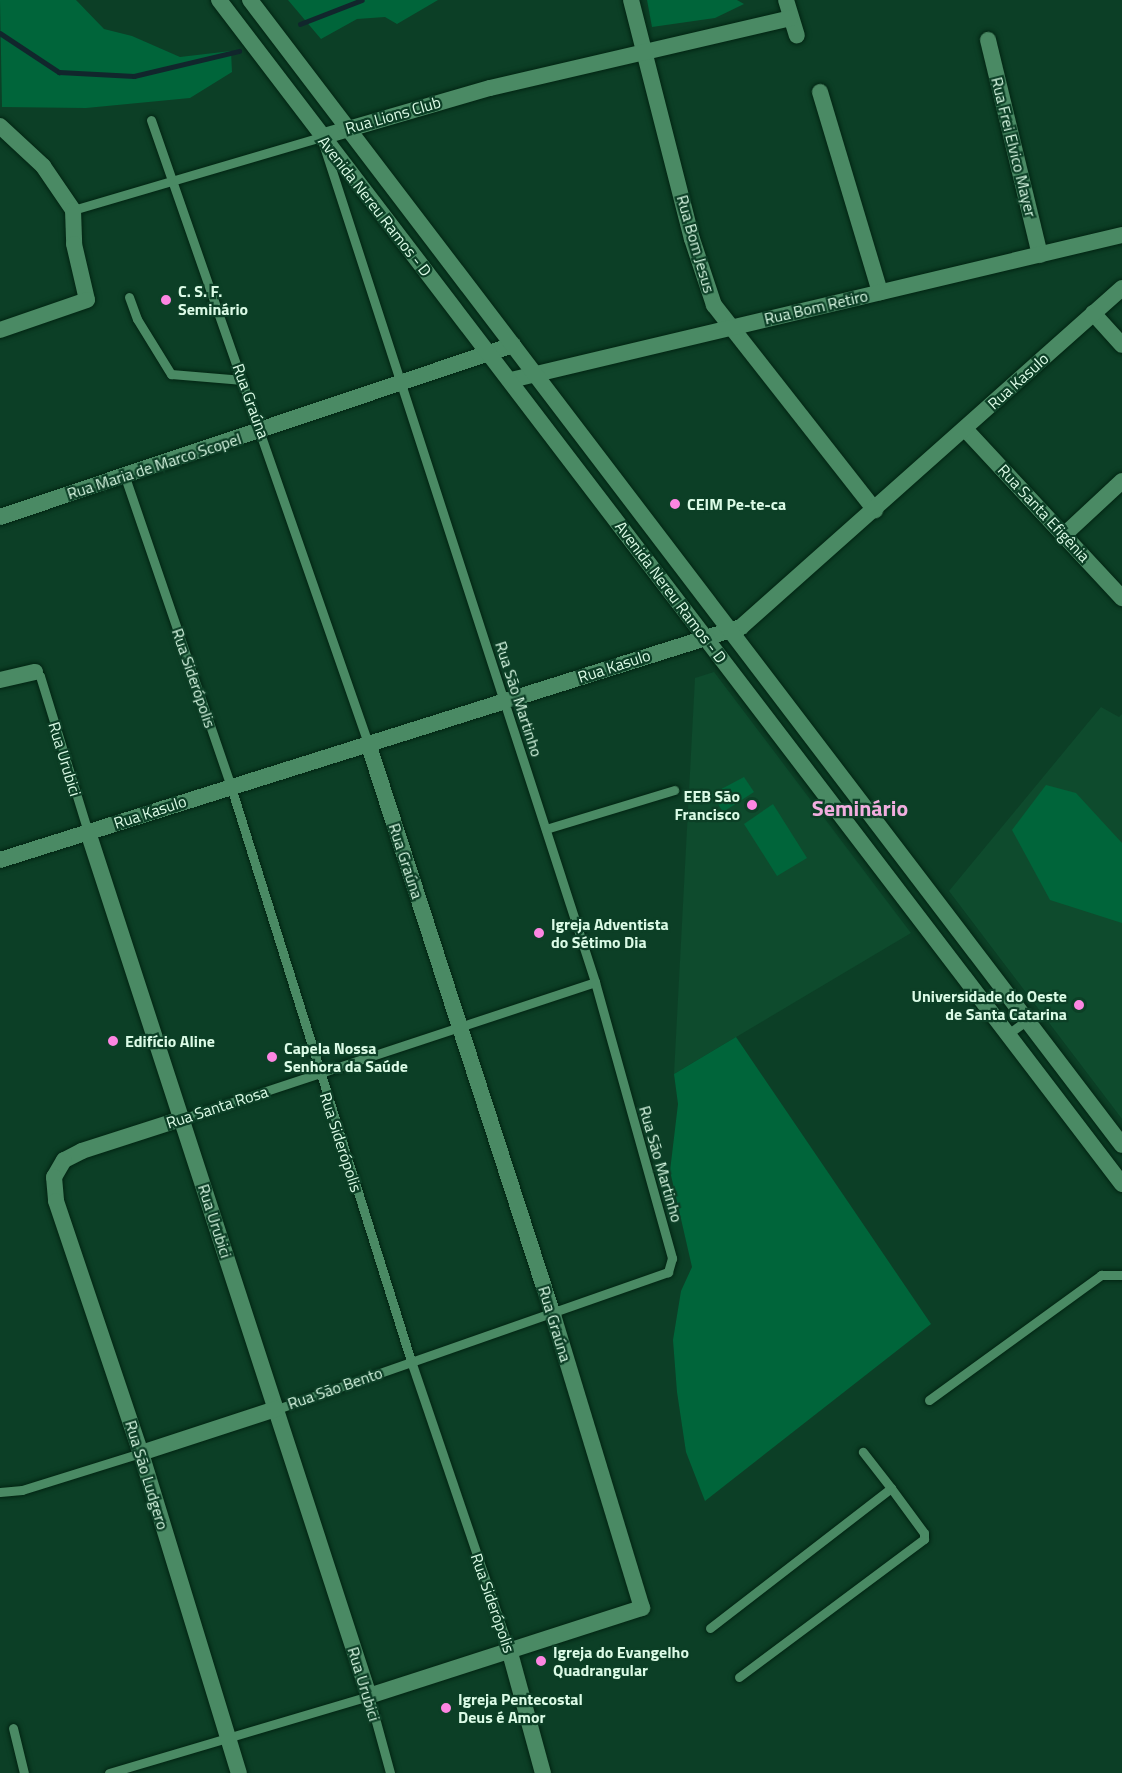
<!DOCTYPE html>
<html>
<head>
<meta charset="utf-8">
<style>
  body { margin:0 }
  #map { position:relative; width:1122px; height:1773px; overflow:hidden; background:#0c3f26; font-family:"Titillium Web",sans-serif }
  div>[style] { position:absolute }
  [style*='--x'] { left:calc(var(--x)*1px); top:calc(var(--y)*1px); width:calc(var(--w)*1px); rotate:calc(var(--a)*1deg) }
  .built>* { inset:0; background:#0e4b2d }
  .green>* { inset:0; background:#00653a }
  .stream>* { height:4.5px; margin:-2.25px; padding:0 2.25px; transform-origin:2.25px; border-radius:2.25px; background:#11262c }
  .roads { filter:drop-shadow(0 0 2px #022412) drop-shadow(0 0 2px #022412) }
  .service>* { height:9px; margin:-4.5px; padding:0 4.5px; transform-origin:4.5px; border-radius:4.5px; background:#4a8a64 }
  .minor>* { height:16px; margin:-8px; padding:0 8px; transform-origin:8px; border-radius:8px; background:#4a8a64 }
  .tertiary>* { height:16px; margin:-8px; padding:0 8px; transform-origin:8px; border-radius:8px; background:#4a8a64 }
  .dots>* { width:16px; height:16px; translate:-50% -50%; box-sizing:border-box; border:3px solid #0c3f26; border-radius:50% }
  span { translate:-50% -50%; white-space:nowrap; text-align:center; line-height:1.15; -webkit-text-stroke:4.5px #0c3f26; paint-order:stroke }
  .street-label { font-size:16px; color:#dbfbe6 }
  .poi-label { font-size:16px; color:#dbfbe6; font-weight:700 }
  .left { translate:0 -50%; text-align:left }
  .right { translate:-100% -50%; text-align:right }
  .district-label { font-size:22px; color:#f1aedf; font-weight:700 }
</style>
</head>
<body>
<div id="map">
  <div class="built">
    <i style="clip-path:polygon(714px 672px,911px 933px,674px 1074px,695px 678px)"></i>
    <i style="clip-path:polygon(1101px 707px,1119px 717px,1122px 714px,1122px 1119px,949px 891px)"></i>
  </div>
  <div class="green">
    <i style="clip-path:polygon(0 0,76px 0,104px 29px,132px 36px,180px 57px,231px 51px,232px 72px,190px 98px,86px 108px,2px 107px)"></i>
    <i style="clip-path:polygon(288px 0,438px 0,397px 24px,385px 17px,357px 19px,321px 39px)"></i>
    <i style="clip-path:polygon(647px 0,737px 0,744px 4px,715px 18px,652px 27px)"></i>
    <i style="clip-path:polygon(744px 777px,754px 792px,723px 812px,712px 794px)"></i>
    <i style="clip-path:polygon(1046px 785px,1076px 793px,1122px 843px,1122px 923px,1050px 900px,1012px 830px)"></i>
    <i style="clip-path:polygon(773px 804px,807px 858px,777px 876px,744px 824px)"></i>
    <i style="clip-path:polygon(736px 1037px,931px 1324px,705px 1501px,686px 1452px,677px 1392px,673px 1340px,681px 1291px,692px 1267px,670px 1171px,678px 1104px,674px 1074px)"></i>
  </div>
  <div class="stream">
    <i style="--x:300;--y:24;--w:66;--a:-21.2"></i>
    <i style="--x:0;--y:33;--w:71;--a:33.5"></i>
    <i style="--x:59;--y:72;--w:75;--a:3.1"></i>
    <i style="--x:134;--y:76;--w:108;--a:-13.4"></i>
  </div>
  <div class="roads">
    <div class="service">
      <i style="--x:151;--y:120;--w:660;--a:70.8"></i>
      <i style="--x:73;--y:210;--w:259;--a:-16.4"></i>
      <i style="--x:321;--y:137;--w:888;--a:72.03"></i>
      <i style="--x:595;--y:982;--w:287;--a:74.4"></i>
      <i style="--x:672;--y:1258;--w:15;--a:106"></i>
      <i style="--x:668;--y:1272;--w:415;--a:160.7"></i>
      <i style="--x:129;--y:297;--w:23;--a:70"></i>
      <i style="--x:137;--y:319;--w:65;--a:58.3"></i>
      <i style="--x:171;--y:374;--w:72;--a:4.8"></i>
      <i style="--x:125;--y:477;--w:328;--a:71.1"></i>
      <i style="--x:231;--y:787;--w:602;--a:72.59"></i>
      <i style="--x:411;--y:1361;--w:304;--a:71.2"></i>
      <i style="--x:35;--y:672;--w:6;--a:39"></i>
      <i style="--x:40;--y:676;--w:163;--a:72.9"></i>
      <i style="--x:546;--y:829;--w:134;--a:-16.9"></i>
      <i style="--x:1008;--y:1034;--w:24;--a:-36"></i>
      <i style="--x:181;--y:1119;--w:436;--a:-18.3"></i>
      <i style="--x:929;--y:1400;--w:213;--a:-36"></i>
      <i style="--x:1101;--y:1275;--w:21;--a:0"></i>
      <i style="--x:0;--y:1492;--w:22;--a:-5"></i>
      <i style="--x:22;--y:1490;--w:125;--a:-17.3"></i>
      <i style="--x:710;--y:1628;--w:229;--a:-37.7"></i>
      <i style="--x:891;--y:1488;--w:46;--a:-127.9"></i>
      <i style="--x:739;--y:1677;--w:231;--a:-36.7"></i>
      <i style="--x:924;--y:1539;--w:6;--a:-90"></i>
      <i style="--x:924;--y:1533;--w:56;--a:-126.3"></i>
      <i style="--x:13;--y:1728;--w:46;--a:76.3"></i>
      <i style="--x:109;--y:1773;--w:271;--a:-16.5"></i>
      <i style="--x:369;--y:1696;--w:80;--a:74.7"></i>
    </div>
    <div class="minor">
      <i style="--x:631;--y:0;--w:247;--a:75.7"></i>
      <i style="--x:692;--y:239;--w:70;--a:71.6"></i>
      <i style="--x:714;--y:305;--w:261;--a:51.9"></i>
      <i style="--x:786;--y:0;--w:37;--a:73"></i>
      <i style="--x:988;--y:40;--w:221;--a:76.4"></i>
      <i style="--x:820;--y:92;--w:209;--a:73.3"></i>
      <i style="--x:0;--y:126;--w:59;--a:42.9"></i>
      <i style="--x:43;--y:166;--w:53;--a:55.7"></i>
      <i style="--x:73;--y:210;--w:34;--a:88"></i>
      <i style="--x:74;--y:244;--w:57;--a:76.9"></i>
      <i style="--x:87;--y:300;--w:92;--a:161"></i>
      <i style="--x:321;--y:137;--w:176;--a:-16.2"></i>
      <i style="--x:490;--y:88;--w:308;--a:-13.1"></i>
      <i style="--x:1093;--y:313;--w:43;--a:47.8"></i>
      <i style="--x:511;--y:380;--w:628;--a:-13.35"></i>
      <i style="--x:965;--y:429;--w:231;--a:47.1"></i>
      <i style="--x:0;--y:517;--w:541;--a:-18.54"></i>
      <i style="--x:1065;--y:534;--w:78;--a:-42.9"></i>
      <i style="--x:0;--y:680;--w:36;--a:-13"></i>
      <i style="--x:88;--y:832;--w:909;--a:71.98"></i>
      <i style="--x:369;--y:1696;--w:287;--a:-17.9"></i>
      <i style="--x:642;--y:1608;--w:306;--a:-106.9"></i>
      <i style="--x:553;--y:1315;--w:601;--a:-107.92"></i>
      <i style="--x:0;--y:860;--w:777;--a:-17.46"></i>
      <i style="--x:741;--y:627;--w:510;--a:-41.66"></i>
      <i style="--x:181;--y:1119;--w:104;--a:162.1"></i>
      <i style="--x:82;--y:1151;--w:20;--a:153"></i>
      <i style="--x:64;--y:1160;--w:20;--a:120"></i>
      <i style="--x:54;--y:1177;--w:24;--a:85"></i>
      <i style="--x:56;--y:1201;--w:266;--a:71.4"></i>
      <i style="--x:141;--y:1453;--w:335;--a:73"></i>
      <i style="--x:141;--y:1453;--w:142;--a:-18.1"></i>
      <i style="--x:509;--y:1649;--w:129;--a:74.7"></i>
    </div>
    <div class="tertiary">
      <i style="--x:219;--y:0;--w:1489;--a:52.67"></i>
      <i style="--x:250;--y:0;--w:1439;--a:52.71"></i>
    </div>
  </div>
  <div class="dots">
    <i style="left:166px;top:300px;background:#fd86e2"></i>
    <i style="left:675px;top:504px;background:#fd86e2"></i>
    <i style="left:752px;top:805px;background:#fd86e2"></i>
    <i style="left:539px;top:933px;background:#fd86e2"></i>
    <i style="left:1079px;top:1005px;background:#fd86e2"></i>
    <i style="left:113px;top:1041px;background:#fd86e2"></i>
    <i style="left:272px;top:1057px;background:#fd86e2"></i>
    <i style="left:541px;top:1661px;background:#fd86e2"></i>
    <i style="left:446px;top:1708px;background:#fd86e2"></i>
  </div>
  <div class="street-label">
    <span style="left:393px;top:115px;rotate:-16deg">Rua Lions Club</span>
    <span style="left:1014px;top:147px;rotate:76deg">Rua Frei Elvico Mayer</span>
    <span style="left:375px;top:206px;rotate:52deg">Avenida Nereu Ramos - D</span>
    <span style="left:696px;top:244px;rotate:74deg">Rua Bom Jesus</span>
    <span style="left:816px;top:307px;rotate:-13deg">Rua Bom Retiro</span>
    <span style="left:1018px;top:381px;rotate:-42deg">Rua Kasulo</span>
    <span style="left:251px;top:401px;rotate:70deg">Rua Graúna</span>
    <span style="left:154px;top:466px;rotate:-18deg">Rua Maria de Marco Scopel</span>
    <span style="left:1044px;top:513px;rotate:47deg">Rua Santa Efigênia</span>
    <span style="left:671px;top:592px;rotate:53deg">Avenida Nereu Ramos - D</span>
    <span style="left:614px;top:666px;rotate:-18deg">Rua Kasulo</span>
    <span style="left:194px;top:678px;rotate:71deg">Rua Siderópolis</span>
    <span style="left:519px;top:699px;rotate:72deg">Rua São Martinho</span>
    <span style="left:65px;top:759px;rotate:73deg">Rua Urubici</span>
    <span style="left:150px;top:812px;rotate:-18deg">Rua Kasulo</span>
    <span style="left:406px;top:861px;rotate:72deg">Rua Graúna</span>
    <span style="left:217px;top:1107px;rotate:-18deg">Rua Santa Rosa</span>
    <span style="left:341px;top:1142px;rotate:72deg">Rua Siderópolis</span>
    <span style="left:661px;top:1164px;rotate:74deg">Rua São Martinho</span>
    <span style="left:215px;top:1221px;rotate:72deg">Rua Urubici</span>
    <span style="left:555px;top:1324px;rotate:73deg">Rua Graúna</span>
    <span style="left:335px;top:1388px;rotate:-19deg">Rua São Bento</span>
    <span style="left:147px;top:1475px;rotate:73deg">Rua São Ludgero</span>
    <span style="left:493px;top:1603px;rotate:71deg">Rua Siderópolis</span>
    <span style="left:364px;top:1684px;rotate:73deg">Rua Urubici</span>
  </div>
  <div class="poi-label">
    <span class="left" style="left:178px;top:300px">C. S. F.<br>Seminário</span>
    <span class="left" style="left:687px;top:504px">CEIM Pe-te-ca</span>
    <span class="right" style="left:740px;top:805px">EEB São<br>Francisco</span>
    <span class="left" style="left:551px;top:933px">Igreja Adventista<br>do Sétimo Dia</span>
    <span class="right" style="left:1067px;top:1005px">Universidade do Oeste<br>de Santa Catarina</span>
    <span class="left" style="left:125px;top:1041px">Edifício Aline</span>
    <span class="left" style="left:284px;top:1057px">Capela Nossa<br>Senhora da Saúde</span>
    <span class="left" style="left:553px;top:1661px">Igreja do Evangelho<br>Quadrangular</span>
    <span class="left" style="left:458px;top:1708px">Igreja Pentecostal<br>Deus é Amor</span>
  </div>
  <div class="district-label">
    <span style="left:860px;top:809px">Seminário</span>
  </div>
</div>
</body>
</html>
